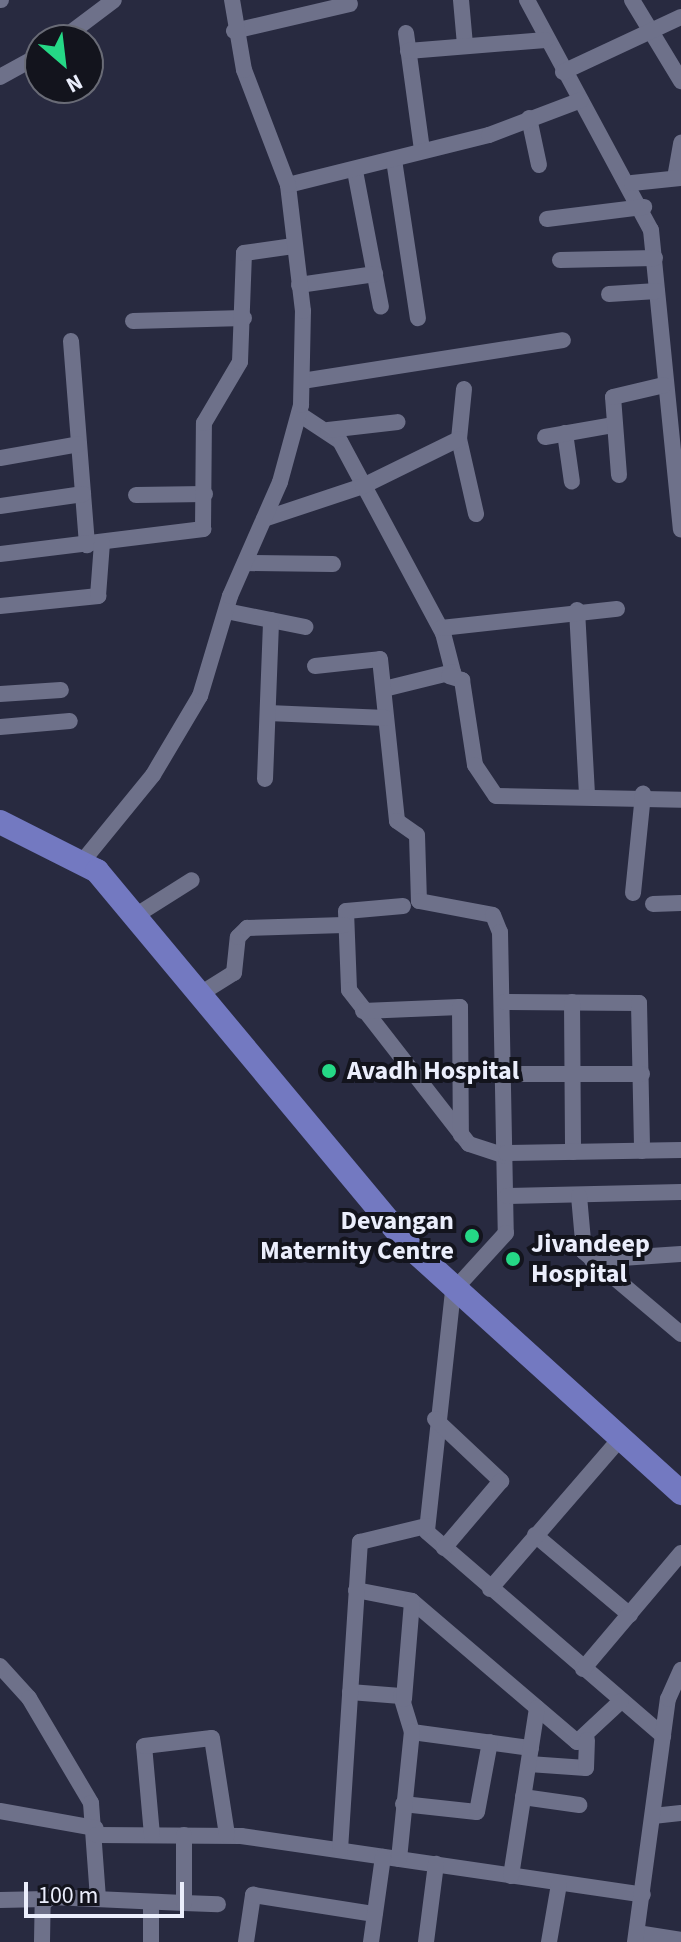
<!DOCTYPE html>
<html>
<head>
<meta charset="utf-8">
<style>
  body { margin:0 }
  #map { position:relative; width:681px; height:1942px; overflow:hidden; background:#282a40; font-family:"Source Sans 3",sans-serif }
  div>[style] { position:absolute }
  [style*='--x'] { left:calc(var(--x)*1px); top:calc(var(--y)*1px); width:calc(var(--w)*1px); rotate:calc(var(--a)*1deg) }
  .minor>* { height:16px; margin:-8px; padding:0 8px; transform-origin:8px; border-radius:8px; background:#6e718a }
  .highway>* { height:24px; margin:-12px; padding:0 12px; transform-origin:12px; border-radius:12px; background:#7379c1 }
  .dots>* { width:22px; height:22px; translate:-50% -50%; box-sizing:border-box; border:4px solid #13141d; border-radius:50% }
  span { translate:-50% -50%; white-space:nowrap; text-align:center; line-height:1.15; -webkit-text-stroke:8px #13141d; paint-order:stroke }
  .poi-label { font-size:26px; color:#ebeefc; font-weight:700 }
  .left { translate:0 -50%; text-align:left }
  .right { translate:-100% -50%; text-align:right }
  .north { position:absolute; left:24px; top:24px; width:80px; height:80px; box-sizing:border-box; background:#13141d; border:2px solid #696b76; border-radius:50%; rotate:152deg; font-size:22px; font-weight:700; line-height:32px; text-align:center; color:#ebeefc }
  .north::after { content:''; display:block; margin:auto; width:28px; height:36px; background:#25d886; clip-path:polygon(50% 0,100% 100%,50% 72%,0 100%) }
  .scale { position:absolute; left:24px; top:1882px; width:160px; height:36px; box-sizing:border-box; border:4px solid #ebeefc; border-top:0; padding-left:10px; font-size:24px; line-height:28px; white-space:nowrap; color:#ebeefc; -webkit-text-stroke:6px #13141d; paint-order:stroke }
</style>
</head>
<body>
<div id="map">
  <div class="minor">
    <i style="--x:0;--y:0;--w:1;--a:0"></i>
    <i style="--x:461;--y:0;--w:45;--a:84.9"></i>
    <i style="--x:527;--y:0;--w:261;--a:61.7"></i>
    <i style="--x:651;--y:230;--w:301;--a:84.3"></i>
    <i style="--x:632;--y:0;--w:95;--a:58.8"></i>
    <i style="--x:234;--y:31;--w:119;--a:-13.1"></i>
    <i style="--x:406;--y:33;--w:118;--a:82.2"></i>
    <i style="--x:61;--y:40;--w:66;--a:-37"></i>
    <i style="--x:408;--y:51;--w:138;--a:-4.6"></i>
    <i style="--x:563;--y:72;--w:130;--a:-25"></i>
    <i style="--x:0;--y:77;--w:46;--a:-28.8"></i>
    <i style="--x:529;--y:118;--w:48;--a:78"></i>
    <i style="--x:394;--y:160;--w:160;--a:81.4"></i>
    <i style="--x:355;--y:171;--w:138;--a:79.2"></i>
    <i style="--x:675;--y:178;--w:36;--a:-80"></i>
    <i style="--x:632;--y:183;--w:49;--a:-5.8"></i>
    <i style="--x:288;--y:185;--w:207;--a:-14"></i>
    <i style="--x:489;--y:135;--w:98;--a:-20.8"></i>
    <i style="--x:547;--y:219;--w:98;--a:-7.1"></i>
    <i style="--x:560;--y:260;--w:95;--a:-1.2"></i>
    <i style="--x:299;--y:285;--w:77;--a:-8.2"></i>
    <i style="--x:609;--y:294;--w:48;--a:-3.6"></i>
    <i style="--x:133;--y:321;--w:111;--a:-1.5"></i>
    <i style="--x:71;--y:341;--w:205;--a:85.5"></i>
    <i style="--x:302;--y:381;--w:264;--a:-8.9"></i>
    <i style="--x:464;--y:389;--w:50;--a:95.7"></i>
    <i style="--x:459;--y:439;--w:77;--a:77.2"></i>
    <i style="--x:299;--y:414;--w:49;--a:33.4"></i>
    <i style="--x:340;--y:441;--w:218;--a:61.8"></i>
    <i style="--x:443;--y:633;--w:40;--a:75.6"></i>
    <i style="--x:453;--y:672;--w:71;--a:166.2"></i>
    <i style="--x:328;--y:430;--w:70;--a:-6.5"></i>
    <i style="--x:565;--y:433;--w:49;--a:81.9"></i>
    <i style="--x:545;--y:437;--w:70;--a:-9.9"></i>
    <i style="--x:0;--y:458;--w:80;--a:-10"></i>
    <i style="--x:619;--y:475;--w:78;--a:-94.4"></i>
    <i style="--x:613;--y:397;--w:52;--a:-13.2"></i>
    <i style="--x:136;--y:495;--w:69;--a:-0.8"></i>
    <i style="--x:0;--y:506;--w:84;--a:-8.2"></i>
    <i style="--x:264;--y:519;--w:104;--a:-18.4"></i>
    <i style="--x:363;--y:486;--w:107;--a:-26.1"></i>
    <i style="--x:0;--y:554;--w:205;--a:-7"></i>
    <i style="--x:203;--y:529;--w:106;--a:-89.5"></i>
    <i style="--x:204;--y:423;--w:71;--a:-59.5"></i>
    <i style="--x:240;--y:362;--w:109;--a:-87.9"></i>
    <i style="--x:244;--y:253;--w:50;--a:-8"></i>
    <i style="--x:245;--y:563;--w:88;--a:0.7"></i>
    <i style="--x:0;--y:606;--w:99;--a:-5.8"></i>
    <i style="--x:98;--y:596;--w:53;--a:-85.7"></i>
    <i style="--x:577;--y:610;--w:183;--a:86.9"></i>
    <i style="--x:226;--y:611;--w:81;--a:11.4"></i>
    <i style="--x:441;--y:628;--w:177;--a:-6.2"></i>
    <i style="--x:315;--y:666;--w:65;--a:-6.1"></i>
    <i style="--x:380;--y:659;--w:163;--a:84"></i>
    <i style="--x:397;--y:821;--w:24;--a:35"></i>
    <i style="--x:417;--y:835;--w:66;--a:88.3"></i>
    <i style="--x:419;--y:901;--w:75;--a:10.7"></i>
    <i style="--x:493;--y:915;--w:18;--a:68"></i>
    <i style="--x:500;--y:932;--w:301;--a:88.9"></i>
    <i style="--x:506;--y:1233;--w:79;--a:132.4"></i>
    <i style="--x:453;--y:1291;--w:242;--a:96.2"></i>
    <i style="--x:427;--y:1532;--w:312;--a:40.8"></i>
    <i style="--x:449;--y:676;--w:14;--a:17"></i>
    <i style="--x:462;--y:680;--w:86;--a:81.3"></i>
    <i style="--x:475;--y:765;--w:37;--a:56"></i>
    <i style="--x:496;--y:796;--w:185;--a:1.2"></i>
    <i style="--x:0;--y:694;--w:61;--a:-3.8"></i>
    <i style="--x:268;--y:713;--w:118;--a:2.4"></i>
    <i style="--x:0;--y:727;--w:70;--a:-4.9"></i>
    <i style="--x:265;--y:779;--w:159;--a:-87.8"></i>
    <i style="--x:82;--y:862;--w:112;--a:-50.8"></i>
    <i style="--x:153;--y:775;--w:92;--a:-59.3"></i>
    <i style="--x:200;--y:696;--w:104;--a:-73.3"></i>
    <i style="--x:230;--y:596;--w:124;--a:-66.3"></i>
    <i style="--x:280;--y:482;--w:80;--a:-74.7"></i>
    <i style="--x:301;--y:405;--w:94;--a:-88.8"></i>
    <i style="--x:303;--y:311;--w:127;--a:-96.8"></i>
    <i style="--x:288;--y:185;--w:123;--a:-110.9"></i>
    <i style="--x:244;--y:70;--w:71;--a:-99.7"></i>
    <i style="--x:633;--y:893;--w:100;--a:-84.2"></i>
    <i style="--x:653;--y:904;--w:28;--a:-2"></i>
    <i style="--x:403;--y:906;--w:57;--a:175"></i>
    <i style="--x:346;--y:911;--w:79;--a:87.8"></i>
    <i style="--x:349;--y:990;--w:195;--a:52.1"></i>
    <i style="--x:469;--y:1144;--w:39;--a:18"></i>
    <i style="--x:135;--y:916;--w:67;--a:-32.3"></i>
    <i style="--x:200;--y:994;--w:40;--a:-32"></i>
    <i style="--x:234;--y:973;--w:36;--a:-84"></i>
    <i style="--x:238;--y:937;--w:13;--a:-45"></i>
    <i style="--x:247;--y:928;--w:97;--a:-1.8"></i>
    <i style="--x:504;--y:1002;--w:135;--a:0.4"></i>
    <i style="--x:639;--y:1003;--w:148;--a:88.8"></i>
    <i style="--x:572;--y:1002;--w:150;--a:89.6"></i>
    <i style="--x:363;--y:1011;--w:97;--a:-2.4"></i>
    <i style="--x:460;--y:1007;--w:128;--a:89.6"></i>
    <i style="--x:505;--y:1074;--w:137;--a:0"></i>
    <i style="--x:506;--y:1153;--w:175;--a:-1"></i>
    <i style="--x:507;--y:1196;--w:174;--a:-1.3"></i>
    <i style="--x:579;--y:1196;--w:56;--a:84.9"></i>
    <i style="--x:584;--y:1252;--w:127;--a:40.2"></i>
    <i style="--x:592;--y:1260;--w:89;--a:-3.9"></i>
    <i style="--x:435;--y:1419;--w:91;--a:43.2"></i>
    <i style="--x:501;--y:1481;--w:88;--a:130.4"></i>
    <i style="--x:535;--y:1535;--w:124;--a:40.1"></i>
    <i style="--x:490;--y:1589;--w:198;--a:-49.1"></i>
    <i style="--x:356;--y:1590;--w:57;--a:11.1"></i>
    <i style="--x:412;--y:1601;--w:217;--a:40.5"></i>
    <i style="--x:577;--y:1742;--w:60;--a:-43"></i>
    <i style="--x:0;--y:1666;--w:43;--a:47.8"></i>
    <i style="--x:29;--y:1698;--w:122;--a:59.4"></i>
    <i style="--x:91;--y:1803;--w:95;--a:85.8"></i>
    <i style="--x:583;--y:1669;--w:152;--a:-49.8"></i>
    <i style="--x:350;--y:1692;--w:51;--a:4.5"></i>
    <i style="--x:401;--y:1696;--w:38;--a:73"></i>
    <i style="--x:412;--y:1732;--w:120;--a:7.7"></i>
    <i style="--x:404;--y:1699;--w:98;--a:-85.3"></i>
    <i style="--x:529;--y:1764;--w:57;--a:4"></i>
    <i style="--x:586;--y:1768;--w:28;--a:-88"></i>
    <i style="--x:523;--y:1797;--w:57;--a:8.1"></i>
    <i style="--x:403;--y:1804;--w:74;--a:6.2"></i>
    <i style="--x:477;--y:1812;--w:71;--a:-79.5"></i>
    <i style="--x:0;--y:1811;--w:97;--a:10.1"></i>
    <i style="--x:653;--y:1816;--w:28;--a:-6"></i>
    <i style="--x:96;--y:1835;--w:145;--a:0.4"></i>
    <i style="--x:241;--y:1836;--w:406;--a:8.3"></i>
    <i style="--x:152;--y:1835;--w:89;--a:-95.1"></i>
    <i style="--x:144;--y:1746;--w:68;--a:-6.7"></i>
    <i style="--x:212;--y:1738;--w:98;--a:81.2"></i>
    <i style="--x:340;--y:1850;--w:309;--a:-86.3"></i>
    <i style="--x:360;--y:1542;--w:68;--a:-13.6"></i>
    <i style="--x:399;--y:1859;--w:128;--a:-84.2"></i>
    <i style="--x:511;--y:1876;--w:170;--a:-81.2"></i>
    <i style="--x:0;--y:1900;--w:46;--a:-1.2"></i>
    <i style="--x:151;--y:1902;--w:40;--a:90"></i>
    <i style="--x:184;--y:1903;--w:34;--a:2"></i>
    <i style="--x:637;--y:1933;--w:45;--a:9"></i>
    <i style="--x:42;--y:1942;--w:39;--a:-89"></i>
    <i style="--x:43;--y:1903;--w:10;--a:-37"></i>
    <i style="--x:51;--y:1897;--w:133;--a:2.6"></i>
    <i style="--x:184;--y:1903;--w:68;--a:-90"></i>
    <i style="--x:246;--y:1942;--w:48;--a:-81.5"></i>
    <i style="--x:253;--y:1895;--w:123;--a:8.9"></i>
    <i style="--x:371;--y:1942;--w:86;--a:-82"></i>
    <i style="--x:426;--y:1942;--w:79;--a:-82.7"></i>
    <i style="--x:549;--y:1942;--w:59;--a:-80.2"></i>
    <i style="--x:635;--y:1942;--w:245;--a:-82.3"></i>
    <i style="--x:668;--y:1699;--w:32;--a:-66"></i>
  </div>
  <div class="highway">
    <i style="--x:0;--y:822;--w:109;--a:26.8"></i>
    <i style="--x:97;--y:871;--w:491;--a:50.2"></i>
    <i style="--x:411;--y:1248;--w:365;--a:42.2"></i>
  </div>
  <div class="dots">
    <i style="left:329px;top:1071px;background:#25d886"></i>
    <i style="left:472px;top:1236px;background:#25d886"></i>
    <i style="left:513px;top:1259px;background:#25d886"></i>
  </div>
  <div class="poi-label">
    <span class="left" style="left:347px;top:1071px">Avadh Hospital</span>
    <span class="right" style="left:454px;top:1236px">Devangan<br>Maternity Centre</span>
    <span class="left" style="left:531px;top:1259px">Jivandeep<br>Hospital</span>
  </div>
  <div class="north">N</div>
  <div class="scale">100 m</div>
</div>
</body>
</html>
